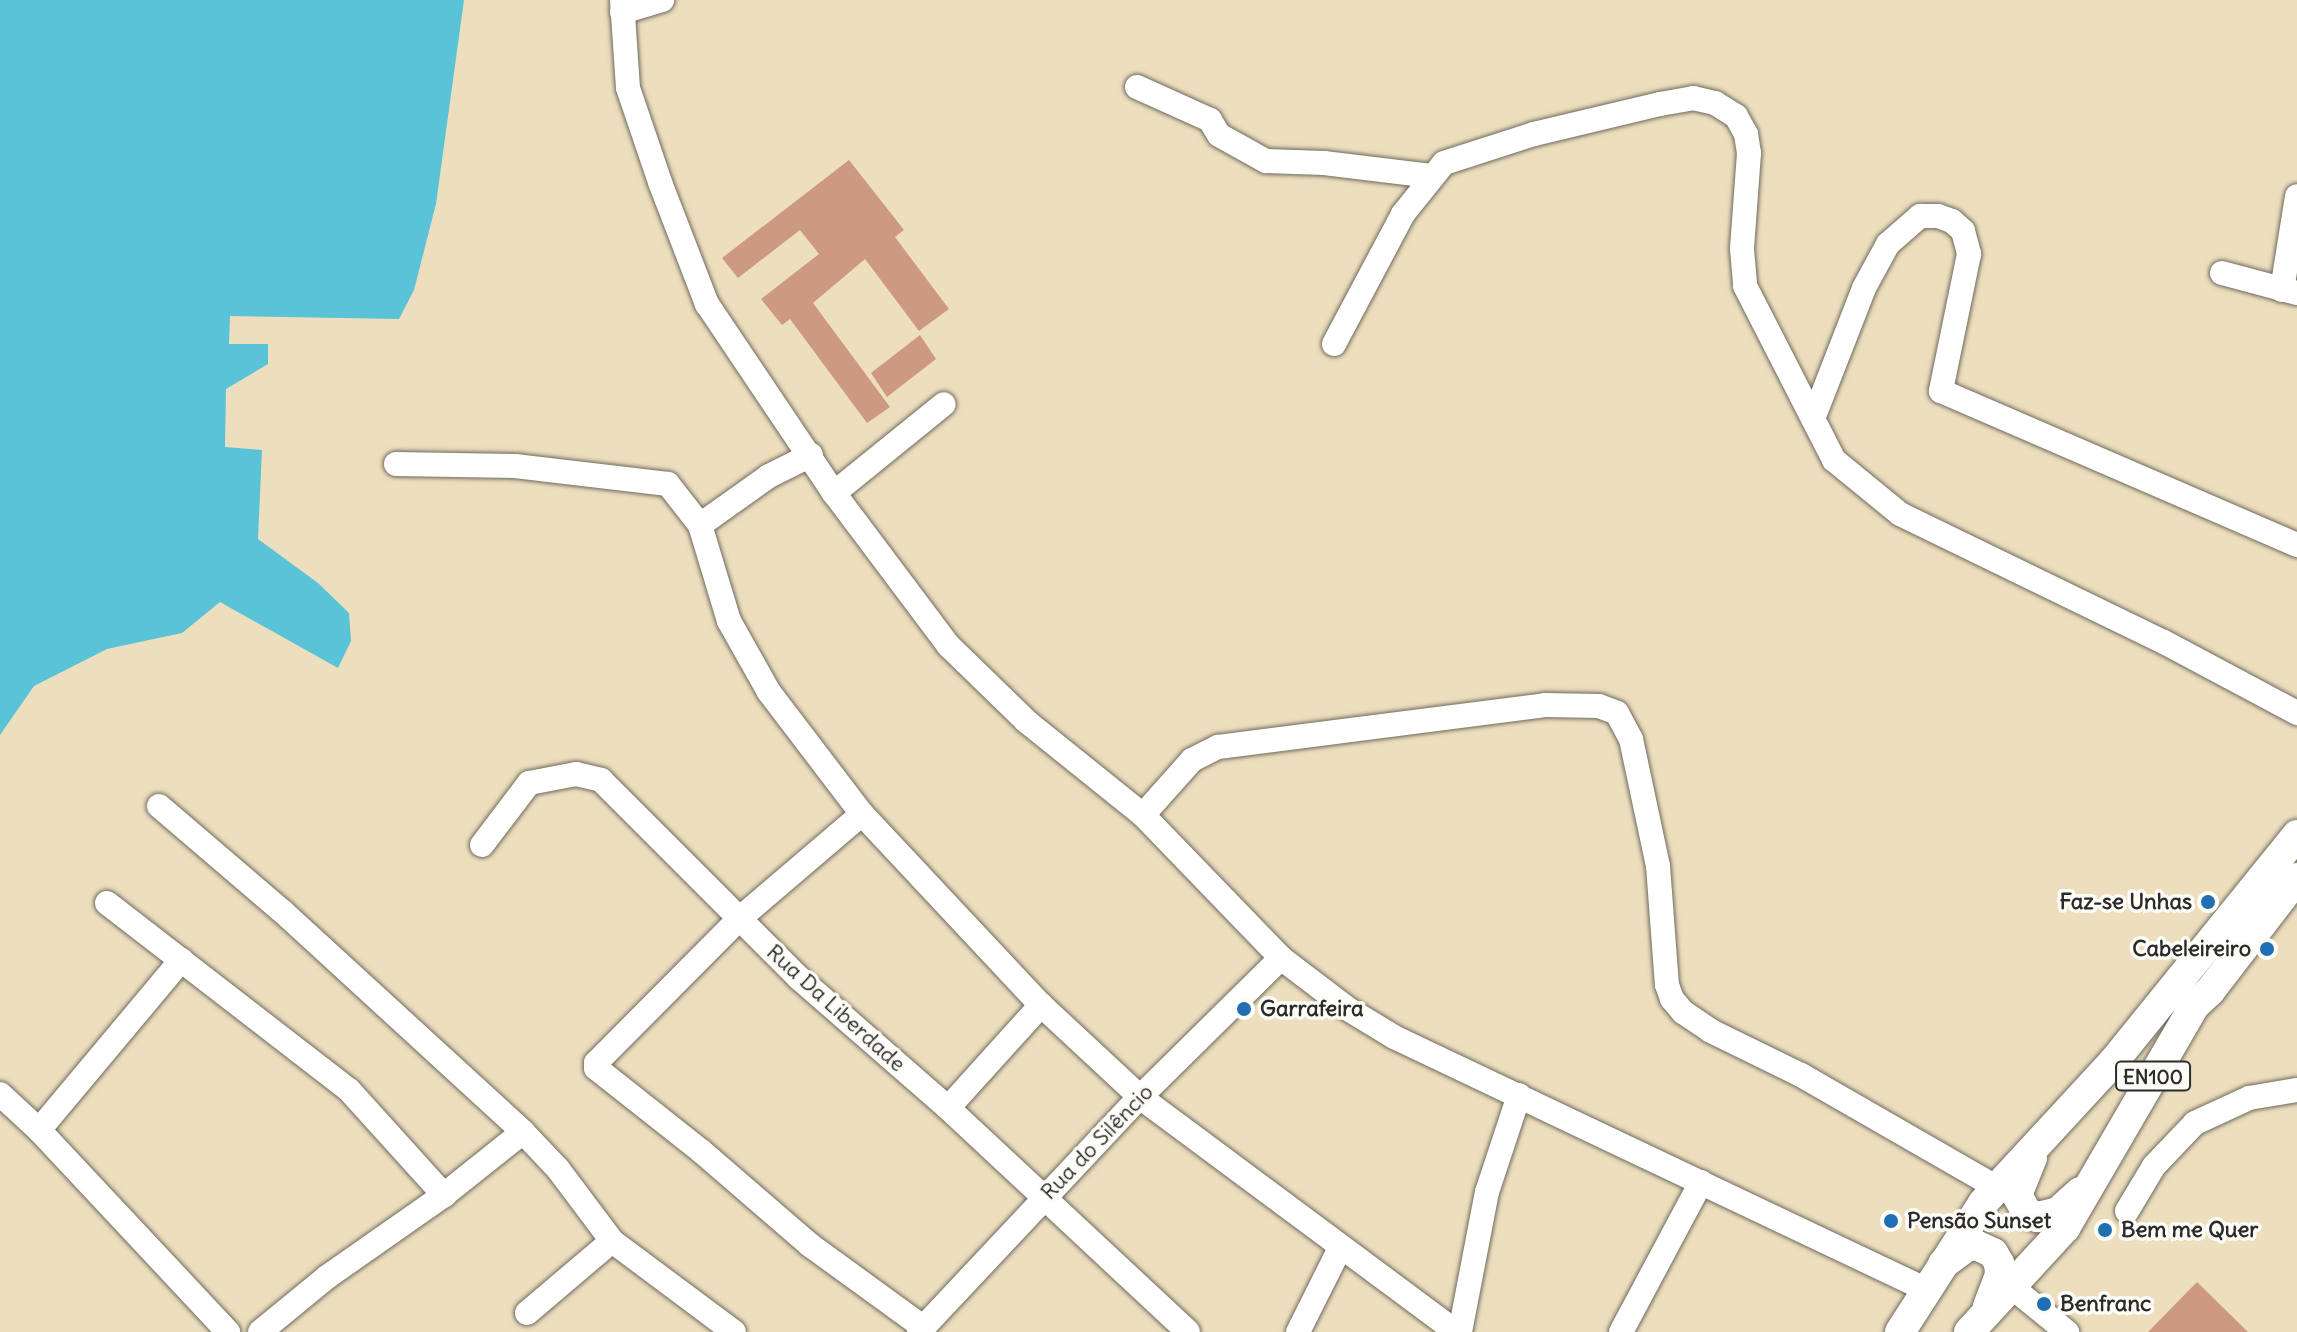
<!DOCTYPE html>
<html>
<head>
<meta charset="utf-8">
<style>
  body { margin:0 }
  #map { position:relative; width:2297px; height:1332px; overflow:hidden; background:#eddfbe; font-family:Delius,sans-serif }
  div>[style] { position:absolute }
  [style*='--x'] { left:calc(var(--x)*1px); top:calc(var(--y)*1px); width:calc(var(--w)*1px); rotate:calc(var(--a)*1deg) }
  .water>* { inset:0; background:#5ac3d7 }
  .building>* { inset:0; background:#cd9980 }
  .roads { filter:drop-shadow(0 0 2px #6f6a5e) drop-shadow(0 0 2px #6f6a5e) }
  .minor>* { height:24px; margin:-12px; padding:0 12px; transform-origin:12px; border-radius:12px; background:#fff }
  .major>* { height:30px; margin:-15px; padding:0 15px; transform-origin:15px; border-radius:15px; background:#fff }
  .dots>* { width:22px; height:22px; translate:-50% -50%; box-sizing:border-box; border:4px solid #fdfcf7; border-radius:50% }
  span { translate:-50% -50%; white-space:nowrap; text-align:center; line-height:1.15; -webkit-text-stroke:7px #fdfcf7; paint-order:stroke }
  .shield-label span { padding:2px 6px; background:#fdfcf7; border:2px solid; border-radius:6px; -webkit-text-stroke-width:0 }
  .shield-label { font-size:20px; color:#2b2b2b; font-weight:700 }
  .poi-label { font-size:22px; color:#2b2b2b; font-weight:700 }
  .right { translate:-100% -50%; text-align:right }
  .left { translate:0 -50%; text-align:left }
  .street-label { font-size:22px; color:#2b2b2b }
</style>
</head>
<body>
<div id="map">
  <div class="water">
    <i style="clip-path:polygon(0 0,464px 0,436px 204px,414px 290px,399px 319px,230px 316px,229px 344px,268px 344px,268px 364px,226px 389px,225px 447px,262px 450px,258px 539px,318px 583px,349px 613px,351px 641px,338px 668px,220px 602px,182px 633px,107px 649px,34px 686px,0 735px)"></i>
  </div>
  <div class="building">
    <i style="clip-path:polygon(849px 160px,904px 230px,895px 237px,949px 309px,919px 331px,865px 259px,813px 303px,890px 407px,867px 423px,790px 319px,782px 325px,761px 299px,819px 254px,800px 230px,738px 278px,722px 258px)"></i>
    <i style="clip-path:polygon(920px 335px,936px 359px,887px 397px,871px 373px)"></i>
    <i style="clip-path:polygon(2197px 1282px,2248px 1332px,2148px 1332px)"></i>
  </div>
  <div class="roads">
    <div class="minor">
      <i style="--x:622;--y:0;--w:88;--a:86.1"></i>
      <i style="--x:628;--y:88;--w:102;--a:71.2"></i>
      <i style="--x:661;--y:185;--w:128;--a:68.9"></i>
      <i style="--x:707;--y:304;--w:228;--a:56.1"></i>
      <i style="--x:834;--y:493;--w:191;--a:53.1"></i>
      <i style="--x:949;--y:646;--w:107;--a:44.2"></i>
      <i style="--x:1026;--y:721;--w:150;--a:38.8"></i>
      <i style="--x:1143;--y:815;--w:199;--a:46"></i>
      <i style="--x:1281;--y:958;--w:84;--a:37.3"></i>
      <i style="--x:1348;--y:1009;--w:54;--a:31.3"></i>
      <i style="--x:1394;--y:1037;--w:588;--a:25.39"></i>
      <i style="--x:622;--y:12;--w:42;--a:-16.7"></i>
      <i style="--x:1137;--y:87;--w:80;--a:24.3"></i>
      <i style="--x:1210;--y:120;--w:17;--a:59"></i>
      <i style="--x:1219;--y:135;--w:54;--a:29"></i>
      <i style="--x:1266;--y:161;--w:58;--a:2"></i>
      <i style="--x:1324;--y:163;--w:108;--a:6.9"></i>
      <i style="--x:2222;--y:273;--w:78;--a:14.9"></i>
      <i style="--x:2282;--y:290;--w:95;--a:-80.9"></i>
      <i style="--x:1334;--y:344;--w:147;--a:-62"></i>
      <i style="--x:1403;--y:214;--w:65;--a:-51.2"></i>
      <i style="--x:1444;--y:163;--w:95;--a:-17.9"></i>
      <i style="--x:1534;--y:134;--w:130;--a:-13.4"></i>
      <i style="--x:1660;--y:104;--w:34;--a:-10"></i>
      <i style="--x:1693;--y:98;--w:23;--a:13"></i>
      <i style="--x:1715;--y:103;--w:25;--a:32"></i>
      <i style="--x:1736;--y:116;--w:21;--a:61"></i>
      <i style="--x:1746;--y:134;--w:19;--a:81"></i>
      <i style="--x:1749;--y:153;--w:96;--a:94.2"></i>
      <i style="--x:1742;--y:249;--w:37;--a:85"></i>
      <i style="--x:1745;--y:286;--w:195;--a:62.9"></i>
      <i style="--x:1834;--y:460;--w:85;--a:39.3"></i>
      <i style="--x:1900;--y:514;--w:293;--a:25.9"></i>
      <i style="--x:2164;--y:642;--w:151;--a:28.1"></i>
      <i style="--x:1813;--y:419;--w:141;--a:-68.7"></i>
      <i style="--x:1864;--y:288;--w:50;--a:-61.4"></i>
      <i style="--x:1888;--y:244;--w:43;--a:-41.2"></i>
      <i style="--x:1920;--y:216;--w:18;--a:0"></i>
      <i style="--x:1938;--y:216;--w:15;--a:20"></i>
      <i style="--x:1952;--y:221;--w:15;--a:42"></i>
      <i style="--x:1963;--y:231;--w:24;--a:75"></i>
      <i style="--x:1969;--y:254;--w:140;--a:101.6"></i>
      <i style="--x:1941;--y:391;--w:388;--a:23.4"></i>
      <i style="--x:811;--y:455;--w:47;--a:153.4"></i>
      <i style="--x:769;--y:476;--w:85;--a:144.6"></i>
      <i style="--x:700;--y:525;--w:100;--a:73.2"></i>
      <i style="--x:729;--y:621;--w:81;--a:60.6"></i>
      <i style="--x:769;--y:692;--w:153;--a:52.7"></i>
      <i style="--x:862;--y:814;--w:262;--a:46.9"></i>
      <i style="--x:1041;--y:1005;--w:135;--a:42.9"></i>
      <i style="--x:1140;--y:1097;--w:395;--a:36.6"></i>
      <i style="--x:396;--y:464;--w:119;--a:1"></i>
      <i style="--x:515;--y:466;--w:154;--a:6.7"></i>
      <i style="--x:668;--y:484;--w:52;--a:52"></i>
      <i style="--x:834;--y:493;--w:141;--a:-39"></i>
      <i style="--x:159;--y:806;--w:162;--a:40.5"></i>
      <i style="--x:282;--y:911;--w:327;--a:42.5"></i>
      <i style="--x:523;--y:1132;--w:51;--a:46.6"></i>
      <i style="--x:558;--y:1169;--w:90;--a:53.1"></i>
      <i style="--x:612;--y:1241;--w:152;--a:36.7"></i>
      <i style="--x:862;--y:814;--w:162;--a:139.5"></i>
      <i style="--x:739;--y:919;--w:203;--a:134.8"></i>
      <i style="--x:596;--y:1063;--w:5;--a:90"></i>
      <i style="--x:596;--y:1068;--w:134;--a:38.3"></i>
      <i style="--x:701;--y:1151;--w:144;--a:40.8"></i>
      <i style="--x:810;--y:1245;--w:140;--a:36"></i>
      <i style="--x:1143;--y:815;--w:74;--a:-48.3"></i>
      <i style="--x:1192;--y:760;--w:29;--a:-27"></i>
      <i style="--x:1218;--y:747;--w:330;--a:-7.3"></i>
      <i style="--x:1545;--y:705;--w:54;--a:1.1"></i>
      <i style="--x:1599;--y:706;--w:19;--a:21"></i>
      <i style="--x:1617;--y:713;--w:30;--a:62"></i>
      <i style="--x:1631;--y:739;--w:130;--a:78"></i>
      <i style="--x:1658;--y:866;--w:119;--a:85.7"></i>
      <i style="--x:1667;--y:985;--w:15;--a:70"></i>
      <i style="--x:1672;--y:999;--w:17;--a:50"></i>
      <i style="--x:1683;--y:1012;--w:34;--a:34"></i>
      <i style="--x:1711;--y:1031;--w:100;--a:26.1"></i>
      <i style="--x:1801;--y:1075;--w:225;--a:29.9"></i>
      <i style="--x:482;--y:845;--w:78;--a:-52.8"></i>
      <i style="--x:529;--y:783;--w:48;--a:-10.8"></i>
      <i style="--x:576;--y:774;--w:26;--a:13"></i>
      <i style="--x:601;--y:780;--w:280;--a:45"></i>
      <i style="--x:799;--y:978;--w:198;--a:41.1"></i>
      <i style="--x:948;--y:1108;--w:328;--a:43"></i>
      <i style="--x:107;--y:903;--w:306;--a:37.7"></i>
      <i style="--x:349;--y:1090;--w:142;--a:47.9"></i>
      <i style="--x:0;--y:1094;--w:53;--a:42.7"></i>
      <i style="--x:39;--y:1130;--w:277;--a:46.9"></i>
      <i style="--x:948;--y:1108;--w:139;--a:-47.9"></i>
      <i style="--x:39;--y:1130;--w:222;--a:-50.1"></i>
      <i style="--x:2127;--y:1211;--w:52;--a:-59"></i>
      <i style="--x:2154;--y:1166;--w:59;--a:-46.4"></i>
      <i style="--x:2195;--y:1123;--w:60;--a:-24.8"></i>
      <i style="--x:2249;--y:1098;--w:49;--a:-9.5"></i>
      <i style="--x:2013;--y:1288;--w:70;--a:39.2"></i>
      <i style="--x:527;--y:1313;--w:111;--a:-40.3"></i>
      <i style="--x:260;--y:1332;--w:87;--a:-39.4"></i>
      <i style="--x:327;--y:1277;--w:143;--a:-35"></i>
      <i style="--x:444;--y:1195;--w:101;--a:-38.6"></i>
      <i style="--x:919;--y:1332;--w:323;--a:-46.8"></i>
      <i style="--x:1140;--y:1097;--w:198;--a:-44.6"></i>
      <i style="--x:1298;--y:1332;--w:94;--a:-63.4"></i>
      <i style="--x:1460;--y:1332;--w:143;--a:-79.1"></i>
      <i style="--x:1487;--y:1192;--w:102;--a:-71.7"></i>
      <i style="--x:1621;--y:1332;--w:170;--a:-61.9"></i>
    </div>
    <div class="major">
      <i style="--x:2032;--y:1158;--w:40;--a:112"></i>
      <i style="--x:2017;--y:1195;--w:21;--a:61"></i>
      <i style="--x:2027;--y:1213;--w:11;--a:22"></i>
      <i style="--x:2037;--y:1217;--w:22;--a:-13"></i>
      <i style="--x:2058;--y:1212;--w:30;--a:-42"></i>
      <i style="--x:1943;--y:1264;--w:29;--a:-36"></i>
      <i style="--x:1966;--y:1247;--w:10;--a:-11"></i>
      <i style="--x:1976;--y:1245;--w:19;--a:25"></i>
      <i style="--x:1993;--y:1253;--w:12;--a:59"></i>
      <i style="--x:1999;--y:1263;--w:12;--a:85"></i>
      <i style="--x:2000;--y:1275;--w:34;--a:111"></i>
      <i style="--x:1900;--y:1332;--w:153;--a:-57.2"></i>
      <i style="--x:1983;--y:1203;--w:193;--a:-47.3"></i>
      <i style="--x:2114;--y:1061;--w:291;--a:-51"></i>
      <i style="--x:1969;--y:1332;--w:142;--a:-47.3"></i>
      <i style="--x:2065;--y:1228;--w:257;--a:-59.8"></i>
      <i style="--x:2194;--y:1006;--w:22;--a:-43"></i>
      <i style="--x:2210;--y:991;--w:143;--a:-52.4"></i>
    </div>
  </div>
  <div class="dots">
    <i style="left:2208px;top:902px;background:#1f6fb2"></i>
    <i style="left:2267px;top:949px;background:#1f6fb2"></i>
    <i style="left:1244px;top:1009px;background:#1f6fb2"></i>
    <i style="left:1891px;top:1221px;background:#1f6fb2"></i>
    <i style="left:2105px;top:1230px;background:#1f6fb2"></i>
    <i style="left:2044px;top:1304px;background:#1f6fb2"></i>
  </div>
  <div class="shield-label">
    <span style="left:2153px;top:1076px">EN100</span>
  </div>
  <div class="poi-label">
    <span class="right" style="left:2192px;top:902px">Faz-se Unhas</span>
    <span class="right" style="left:2251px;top:949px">Cabeleireiro</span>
    <span class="left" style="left:1260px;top:1009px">Garrafeira</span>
    <span class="left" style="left:1907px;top:1221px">Pensão Sunset</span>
    <span class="left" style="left:2121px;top:1230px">Bem me Quer</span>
    <span class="left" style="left:2060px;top:1304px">Benfranc</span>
  </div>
  <div class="street-label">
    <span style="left:836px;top:1008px;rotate:42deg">Rua Da Liberdade</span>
    <span style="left:1097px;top:1142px;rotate:-46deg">Rua do Silêncio</span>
  </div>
</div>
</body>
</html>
